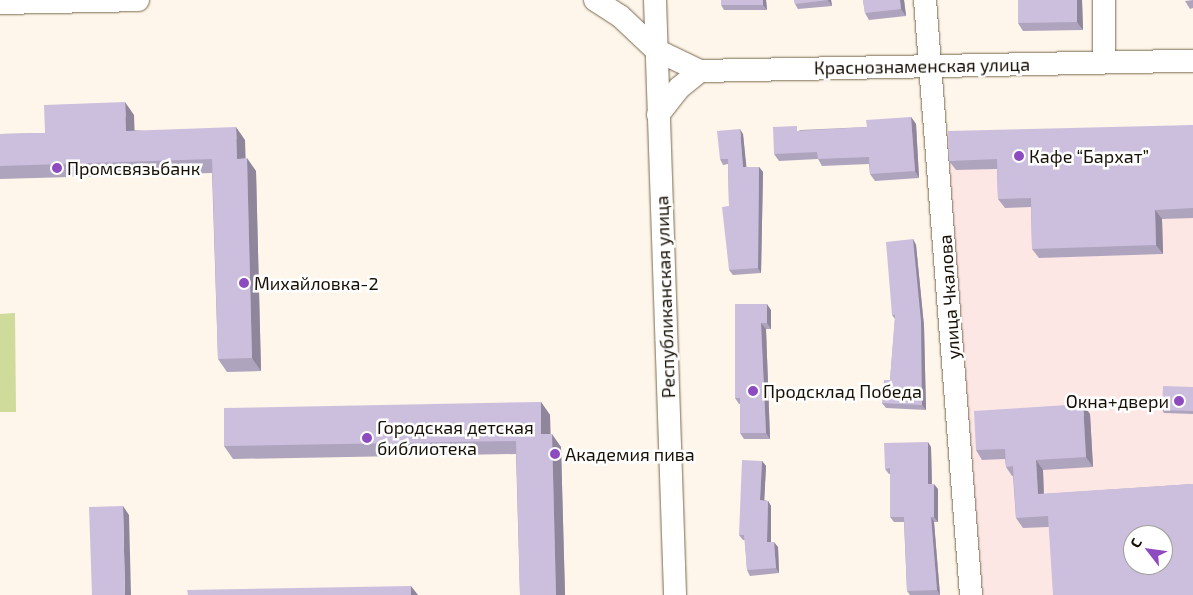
<!DOCTYPE html>
<html>
<head>
<meta charset="utf-8">
<style>
  body { margin:0 }
  #map { position:relative; width:1193px; height:595px; overflow:hidden; background:#fef6ea; font-family:"Exo 2",sans-serif }
  div>[style] { position:absolute }
  [style*='--x'] { left:calc(var(--x)*1px); top:calc(var(--y)*1px); width:calc(var(--w)*1px); rotate:calc(var(--a)*1deg) }
  .industrial>* { inset:0; background:#fde7e5 }
  .green>* { inset:0; background:#cfdb9b }
  .roads { filter:drop-shadow(0 0 1px #7a684e) drop-shadow(0 0 1px #7a684e) }
  .minor>* { height:22px; margin:-11px; padding:0 11px; transform-origin:11px; border-radius:11px; background:#fff }
  .wall>* { inset:0; background:#afa4be }
  .shaded-wall>* { inset:0; background:#8f869b }
  .building>* { inset:0; background:#ccbfdd }
  .dots>* { width:14px; height:14px; translate:-50% -50%; box-sizing:border-box; border:2px solid #fff; border-radius:50% }
  span { translate:-50% -50%; white-space:nowrap; text-align:center; line-height:1.15; -webkit-text-stroke:5px #fff; paint-order:stroke }
  .street-label { font-size:18px; color:#171006 }
  .poi-label { font-size:18px; color:#171006 }
  .left { translate:0 -50%; text-align:left }
  .right { translate:-100% -50%; text-align:right }
  .north { position:absolute; left:1123px; top:525px; width:50px; height:50px; box-sizing:border-box; background:#fff; border:1px solid #a29f9b; border-radius:50%; rotate:300deg; font-size:14px; font-weight:700; line-height:20px; text-align:center; color:#171006 }
  .north::after { content:''; display:block; margin:auto; width:18px; height:22px; background:#8e4bc0; clip-path:polygon(50% 0,100% 100%,50% 72%,0 100%) }
</style>
</head>
<body>
<div id="map">
  <div class="industrial">
    <i style="clip-path:polygon(evenodd,1193px 126px,1193px 595px,980px 595px,944px 133px,1193px 126px,1133px 535px,1163px 535px,1163px 565px,1133px 565px,1133px 535px)"></i>
  </div>
  <div class="green">
    <i style="clip-path:polygon(15px 313px,16px 412px,0 412px,0 314px)"></i>
  </div>
  <div class="roads">
    <div class="minor">
      <i style="--x:595;--y:0;--w:30;--a:33"></i>
      <i style="--x:620;--y:16;--w:50;--a:43.4"></i>
      <i style="--x:656;--y:50;--w:49;--a:25.5"></i>
      <i style="--x:700;--y:71;--w:493;--a:-1.2"></i>
      <i style="--x:655;--y:0;--w:595;--a:88.07"></i>
      <i style="--x:925;--y:0;--w:597;--a:85.58"></i>
      <i style="--x:1104;--y:0;--w:62;--a:90"></i>
      <i style="--x:0;--y:3;--w:138;--a:-1.2"></i>
      <i style="--x:658;--y:115;--w:34;--a:-52"></i>
      <i style="--x:679;--y:88;--w:27;--a:-39"></i>
    </div>
  </div>
  <div class="wall">
    <i style="clip-path:polygon(721px 0,766px 0,767px 10px,724px 10px,721px 5px)"></i>
    <i style="clip-path:polygon(794px 0,831px 0,832px 6px,798px 9px,795px 4px)"></i>
    <i style="clip-path:polygon(863px 0,904px 0,906px 16px,869px 20px,865px 13px)"></i>
    <i style="clip-path:polygon(1082px 0,1083px 30px,1023px 31px,1018px 23px)"></i>
    <i style="clip-path:polygon(1193px 0,1193px 8px,1190px 9px,1185px 1px)"></i>
    <i style="clip-path:polygon(134px 115px,134px 130px,245px 140px,245px 159px,256px 171px,261px 371px,227px 372px,218px 359px,212px 173px,0 179px,0 134px,45px 133px)"></i>
    <i style="clip-path:polygon(911px 117px,916px 124px,919px 178px,875px 181px,870px 174px,869px 164px,822px 166px,818px 159px,779px 161px,774px 154px,800px 130px,867px 127px)"></i>
    <i style="clip-path:polygon(1193px 125px,1193px 218px,1162px 219px,1163px 254px,1039px 258px,1032px 249px,1031px 207px,1005px 208px,998px 199px,997px 169px,956px 170px,949px 161px)"></i>
    <i style="clip-path:polygon(743px 134px,746px 167px,759px 167px,763px 172px,761px 273px,733px 275px,729px 270px,729px 206px,728px 164px,723px 165px,720px 159px)"></i>
    <i style="clip-path:polygon(913px 239px,916px 245px,924px 326px,926px 410px,886px 408px,882px 403px,890px 380px,895px 319px,892px 315px)"></i>
    <i style="clip-path:polygon(735px 304px,771px 310px,771px 329px,766px 329px,770px 439px,744px 439px,740px 433px,740px 404px,739px 404px,735px 398px)"></i>
    <i style="clip-path:polygon(1193px 387px,1193px 414px,1164px 413px,1162px 410px)"></i>
    <i style="clip-path:polygon(541px 402px,550px 415px,550px 434px,561px 447px,565px 595px,520px 595px,516px 454px,233px 459px,224px 446px)"></i>
    <i style="clip-path:polygon(1090px 414px,1093px 467px,1043px 470px,1044px 494px,1193px 484px,1048px 527px,1023px 528px,1016px 518px,1013px 476px,1012px 476px,1006px 467px,1005px 459px,982px 460px,976px 450px)"></i>
    <i style="clip-path:polygon(931px 447px,932px 484px,938px 489px,938px 522px,934px 522px,940px 595px,910px 595px,907px 591px,904px 522px,894px 522px,890px 517px,890px 474px,889px 474px,885px 469px)"></i>
    <i style="clip-path:polygon(762px 461px,766px 466px,764px 500px,768px 501px,771px 506px,771px 542px,778px 547px,779px 573px,750px 576px,747px 570px,745px 540px,743px 540px,739px 535px)"></i>
  </div>
  <div class="shaded-wall">
    <i style="clip-path:polygon(763px 0,766px 0,767px 10px,763px 5px)"></i>
    <i style="clip-path:polygon(828px 0,831px 0,832px 6px)"></i>
    <i style="clip-path:polygon(900px 0,904px 0,906px 16px,901px 9px)"></i>
    <i style="clip-path:polygon(1077px 0,1082px 0,1083px 30px,1077px 22px)"></i>
    <i style="clip-path:polygon(125px 102px,134px 115px,135px 144px,126px 131px)"></i>
    <i style="clip-path:polygon(911px 117px,916px 124px,919px 178px,915px 171px)"></i>
    <i style="clip-path:polygon(236px 127px,245px 140px,246px 172px,237px 159px)"></i>
    <i style="clip-path:polygon(740px 129px,743px 134px,747px 172px,743px 167px)"></i>
    <i style="clip-path:polygon(247px 158px,256px 171px,261px 371px,252px 358px)"></i>
    <i style="clip-path:polygon(759px 167px,763px 172px,761px 273px,758px 268px)"></i>
    <i style="clip-path:polygon(1155px 210px,1162px 219px,1163px 254px,1156px 245px)"></i>
    <i style="clip-path:polygon(913px 239px,916px 245px,924px 326px,926px 410px,922px 405px)"></i>
    <i style="clip-path:polygon(767px 304px,771px 310px,771px 329px,767px 323px)"></i>
    <i style="clip-path:polygon(761px 323px,766px 329px,770px 439px,766px 433px)"></i>
    <i style="clip-path:polygon(541px 402px,550px 415px,551px 447px,541px 434px)"></i>
    <i style="clip-path:polygon(1083px 404px,1090px 414px,1093px 467px,1086px 457px)"></i>
    <i style="clip-path:polygon(552px 434px,561px 447px,565px 595px,556px 595px)"></i>
    <i style="clip-path:polygon(928px 442px,931px 447px,932px 490px,928px 484px)"></i>
    <i style="clip-path:polygon(1036px 460px,1043px 470px,1044px 504px,1038px 494px)"></i>
    <i style="clip-path:polygon(762px 461px,766px 466px,764px 506px,760px 500px)"></i>
    <i style="clip-path:polygon(934px 484px,938px 489px,938px 522px,934px 517px)"></i>
    <i style="clip-path:polygon(768px 501px,771px 506px,771px 547px,767px 542px)"></i>
    <i style="clip-path:polygon(123px 506px,129px 515px,131px 595px,125px 595px)"></i>
    <i style="clip-path:polygon(931px 517px,934px 522px,940px 595px,937px 590px)"></i>
    <i style="clip-path:polygon(774px 542px,778px 547px,779px 573px,776px 568px)"></i>
    <i style="clip-path:polygon(411px 586px,418px 595px,411px 595px)"></i>
  </div>
  <div class="building">
    <i style="clip-path:polygon(721px 0,763px 0,763px 5px,721px 5px)"></i>
    <i style="clip-path:polygon(794px 0,828px 0,795px 4px)"></i>
    <i style="clip-path:polygon(863px 0,900px 0,901px 9px,865px 13px)"></i>
    <i style="clip-path:polygon(1018px 0,1077px 0,1077px 22px,1018px 23px)"></i>
    <i style="clip-path:polygon(125px 102px,126px 131px,236px 127px,237px 159px,247px 158px,252px 358px,218px 359px,212px 159px,0 166px,0 134px,45px 133px,44px 105px)"></i>
    <i style="clip-path:polygon(911px 117px,915px 171px,870px 174px,869px 157px,818px 159px,817px 152px,774px 154px,773px 127px,797px 126px,797px 131px,867px 127px,866px 120px)"></i>
    <i style="clip-path:polygon(1193px 125px,1193px 208px,1155px 210px,1156px 245px,1032px 249px,1031px 198px,998px 199px,997px 159px,949px 161px,948px 131px)"></i>
    <i style="clip-path:polygon(740px 129px,743px 167px,759px 167px,758px 268px,729px 270px,722px 207px,729px 206px,728px 159px,720px 159px,717px 131px)"></i>
    <i style="clip-path:polygon(913px 239px,921px 321px,922px 405px,882px 403px,884px 380px,890px 380px,895px 315px,892px 315px,886px 242px)"></i>
    <i style="clip-path:polygon(735px 304px,767px 304px,767px 323px,761px 323px,766px 433px,740px 433px,740px 398px,735px 398px)"></i>
    <i style="clip-path:polygon(1163px 386px,1193px 387px,1193px 411px,1162px 410px)"></i>
    <i style="clip-path:polygon(541px 402px,541px 434px,552px 434px,556px 595px,520px 595px,516px 441px,224px 446px,224px 408px)"></i>
    <i style="clip-path:polygon(evenodd,1083px 404px,1086px 457px,1036px 460px,1038px 494px,1193px 484px,1193px 595px,1053px 595px,1048px 516px,1016px 518px,1013px 466px,1006px 467px,1005px 449px,976px 450px,974px 411px,1083px 404px,1133px 535px,1163px 535px,1163px 565px,1133px 565px,1133px 535px)"></i>
    <i style="clip-path:polygon(928px 442px,928px 484px,934px 484px,934px 517px,931px 517px,937px 590px,907px 591px,904px 517px,890px 517px,890px 468px,885px 469px,884px 443px)"></i>
    <i style="clip-path:polygon(742px 460px,762px 461px,760px 500px,768px 501px,767px 542px,774px 542px,776px 568px,747px 570px,744px 535px,739px 535px)"></i>
    <i style="clip-path:polygon(123px 506px,125px 595px,92px 595px,89px 507px)"></i>
    <i style="clip-path:polygon(411px 586px,411px 595px,188px 595px,187px 590px)"></i>
  </div>
  <div class="dots">
    <i style="left:1019px;top:156px;background:#8e4bc0"></i>
    <i style="left:57px;top:168px;background:#8e4bc0"></i>
    <i style="left:244px;top:283px;background:#8e4bc0"></i>
    <i style="left:753px;top:391px;background:#8e4bc0"></i>
    <i style="left:1179px;top:401px;background:#8e4bc0"></i>
    <i style="left:367px;top:438px;background:#8e4bc0"></i>
    <i style="left:555px;top:454px;background:#8e4bc0"></i>
  </div>
  <div class="street-label">
    <span style="left:922px;top:66px;rotate:-1deg">Краснознаменская улица</span>
    <span style="left:665px;top:297px;rotate:-92deg">Республиканская улица</span>
    <span style="left:949px;top:297px;rotate:-94deg">улица Чкалова</span>
  </div>
  <div class="poi-label">
    <span class="left" style="left:1029px;top:156px">Кафе “Бархат”</span>
    <span class="left" style="left:67px;top:168px">Промсвязьбанк</span>
    <span class="left" style="left:254px;top:283px">Михайловка-2</span>
    <span class="left" style="left:763px;top:391px">Продсклад Победа</span>
    <span class="right" style="left:1169px;top:401px">Окна+двери</span>
    <span class="left" style="left:377px;top:438px">Городская детская<br>библиотека</span>
    <span class="left" style="left:565px;top:454px">Академия пива</span>
  </div>
  <div class="north">С</div>
</div>
</body>
</html>
